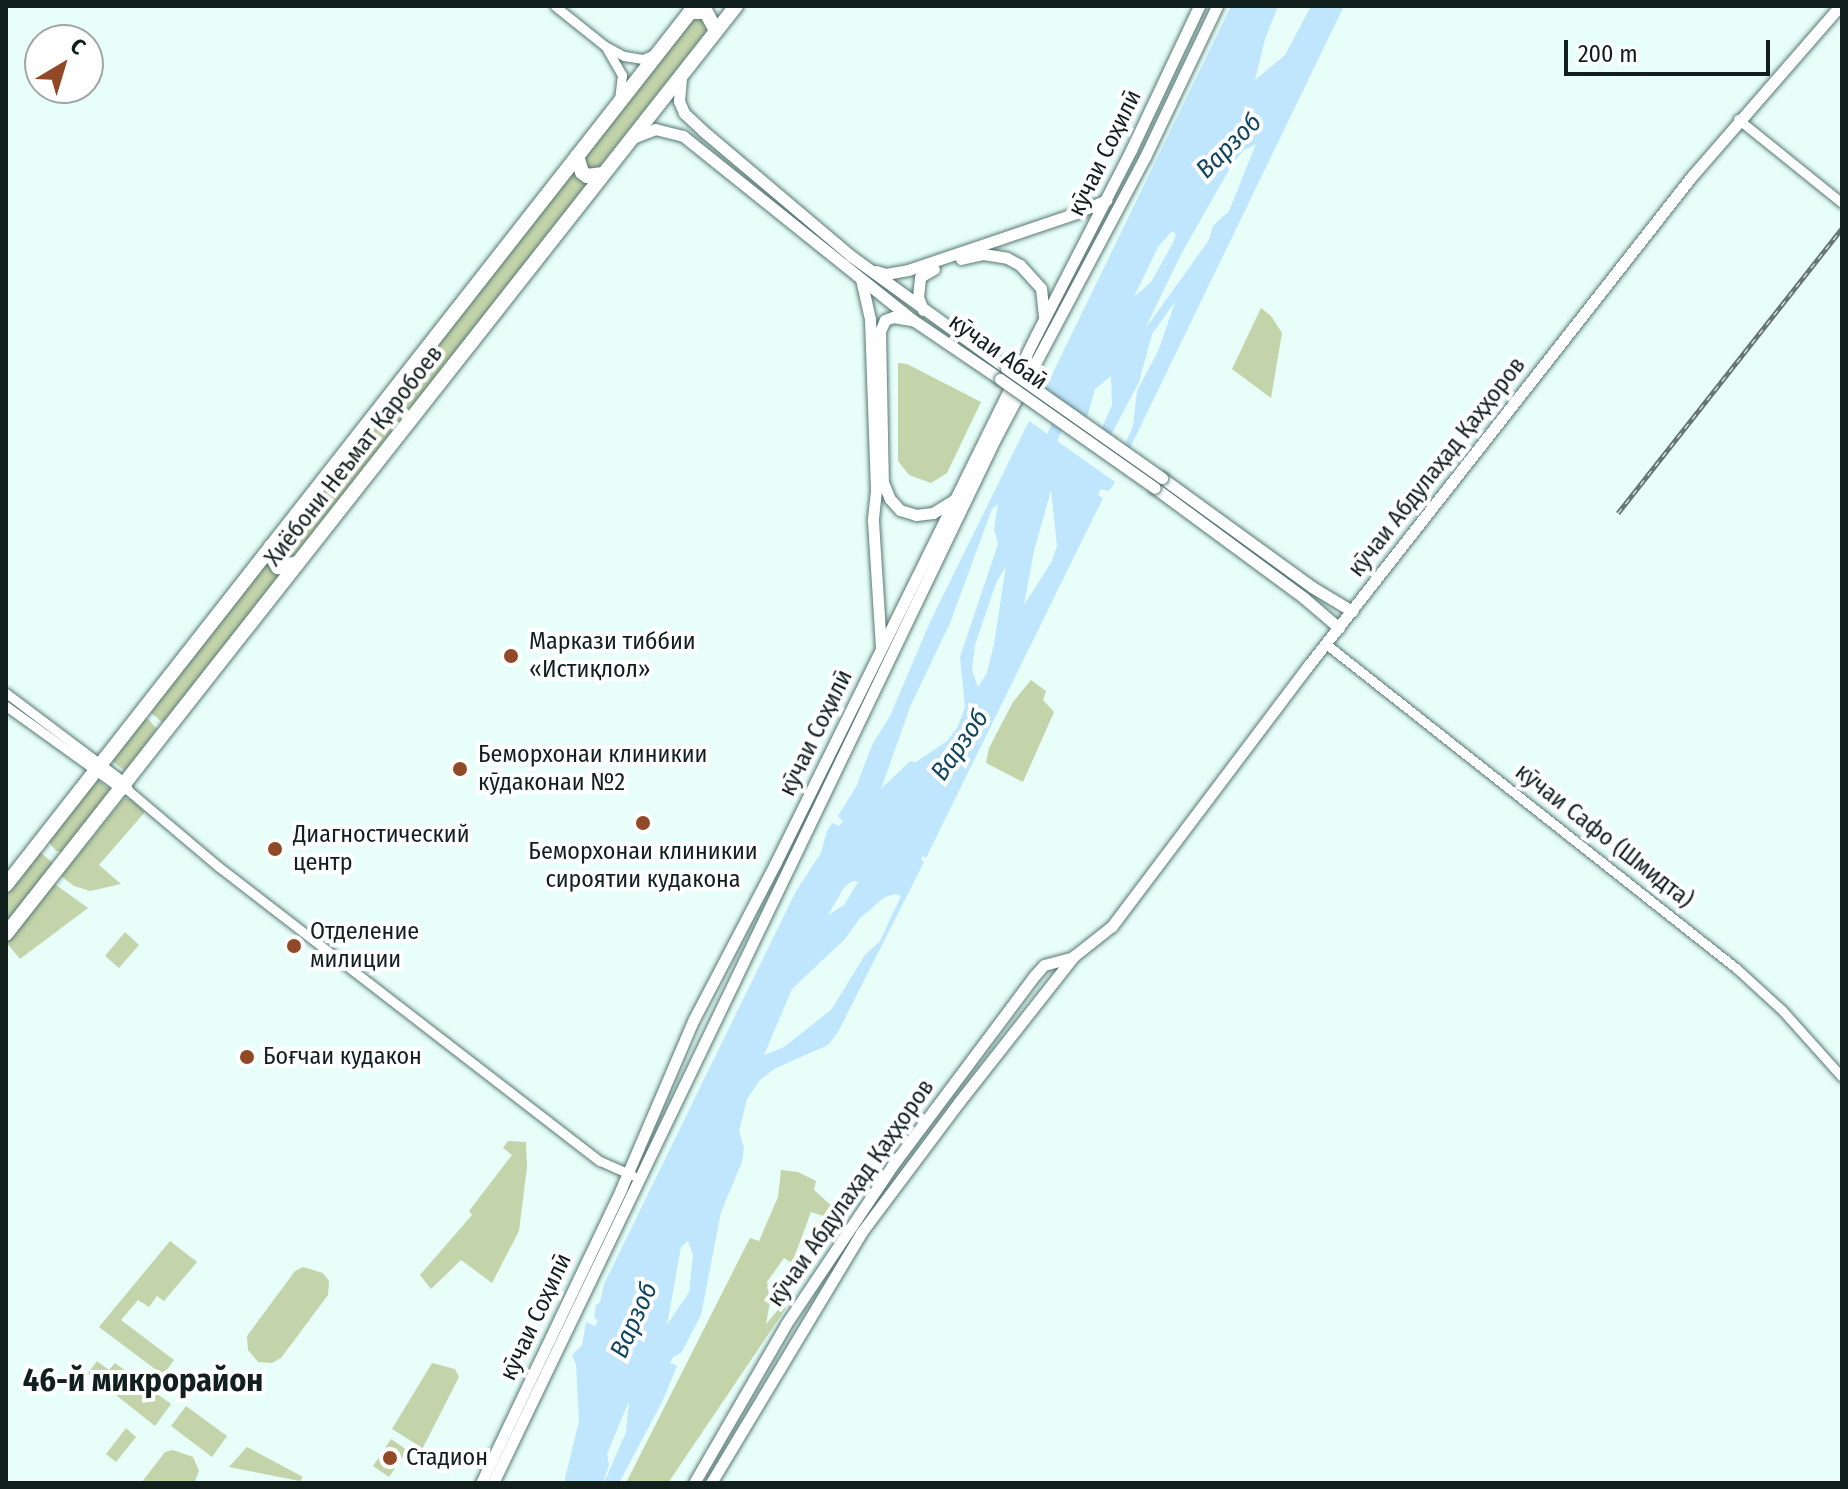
<!DOCTYPE html>
<html>
<head>
<meta charset="utf-8">
<style>
  body { margin:0 }
  #map { position:relative; width:1848px; height:1489px; overflow:hidden; background:#e7fef9; font-family:"Fira Sans Condensed",sans-serif }
  div>[style] { position:absolute }
  [style*='--x'] { left:calc(var(--x)*1px); top:calc(var(--y)*1px); width:calc(var(--w)*1px); rotate:calc(var(--a)*1deg) }
  .green>* { inset:0; background:#c3d4ab }
  .water>* { inset:0; background:#c0e6fe }
  .river>* { height:12px; margin:-6px; padding:0 6px; transform-origin:6px; border-radius:6px; background:#c0e6fe }
  .roads { filter:drop-shadow(0 0 2px #567871) drop-shadow(0 0 2px #567871) }
  .minor>* { height:9px; margin:-4.5px; padding:0 4.5px; transform-origin:4.5px; border-radius:4.5px; background:#fff }
  .major>* { height:11px; margin:-5.5px; padding:0 5.5px; transform-origin:5.5px; border-radius:5.5px; background:#fff }
  .highway>* { height:14px; margin:-7px; padding:0 7px; transform-origin:7px; border-radius:7px; background:#fff }
  .rail>* { height:5px; margin-top:-2.5px; transform-origin:0; background:repeating-linear-gradient(90deg,#fff 0 6px,#667774 0 12px); box-sizing:border-box; border-block:2px solid #667774 }
  .bridges { filter:drop-shadow(0 0 2px #567871) drop-shadow(0 0 2px #567871) }
  .major-bridge>* { height:11px; margin:-5.5px; padding:0 5.5px; transform-origin:5.5px; border-radius:5.5px; background:#fff }
  .dots>* { width:22px; height:22px; translate:-50% -50%; box-sizing:border-box; border:4px solid #fff; border-radius:50% }
  span { translate:-50% -50%; white-space:nowrap; text-align:center; line-height:1.15; -webkit-text-stroke:8px #fff; paint-order:stroke }
  .street-label { font-size:24px; color:#12201d }
  .poi-label { font-size:24px; color:#12201d }
  .left { translate:0 -50%; text-align:left }
  .water-label { font-size:26px; color:#10455f; font-style:italic }
  .district-label { font-size:32px; color:#12201d; font-weight:700 }
  .frame { position:absolute; inset:0; border:8px solid #12201d; pointer-events:none }
  .north { position:absolute; left:24px; top:24px; width:80px; height:80px; box-sizing:border-box; background:#fff; border:2px solid #a0a6a5; border-radius:50%; rotate:38deg; font-size:22px; font-weight:700; line-height:32px; text-align:center; color:#12201d }
  .north::after { content:''; display:block; margin:auto; width:28px; height:36px; background:#914927; clip-path:polygon(50% 0,100% 100%,50% 72%,0 100%) }
  .scale { position:absolute; left:1564px; top:40px; width:206px; height:36px; box-sizing:border-box; border:4px solid #12201d; border-top:0; padding-left:10px; font-size:24px; line-height:28px; white-space:nowrap; color:#12201d; -webkit-text-stroke:6px #fff; paint-order:stroke }
</style>
</head>
<body>
<div id="map">
  <div class="green">
    <i style="clip-path:polygon(694px 17px,699px 17px,710px 27px,596px 171px,585px 167px,583px 158px)"></i>
    <i style="clip-path:polygon(574px 169px,589px 181px,293px 559px,279px 560px,277px 548px)"></i>
    <i style="clip-path:polygon(1261px 308px,1271px 316px,1282px 333px,1271px 398px,1232px 369px)"></i>
    <i style="clip-path:polygon(898px 363px,907px 364px,981px 402px,947px 473px,931px 483px,909px 475px,898px 461px)"></i>
    <i style="clip-path:polygon(267px 562px,281px 573px,163px 723px,149px 711px)"></i>
    <i style="clip-path:polygon(1031px 680px,1046px 691px,1043px 700px,1054px 712px,1023px 782px,986px 763px,989px 748px,1013px 702px)"></i>
    <i style="clip-path:polygon(148px 719px,157px 729px,125px 771px,111px 760px,142px 720px)"></i>
    <i style="clip-path:polygon(96px 779px,111px 790px,62px 852px,56px 851px,48px 841px)"></i>
    <i style="clip-path:polygon(124px 798px,131px 799px,145px 812px,99px 865px,121px 884px,90px 891px,74px 886px,61px 876px)"></i>
    <i style="clip-path:polygon(40px 852px,53px 863px,6px 923px,6px 895px)"></i>
    <i style="clip-path:polygon(52px 882px,88px 908px,20px 959px,6px 942px)"></i>
    <i style="clip-path:polygon(125px 932px,139px 945px,119px 968px,105px 956px)"></i>
    <i style="clip-path:polygon(508px 1141px,526px 1142px,527px 1167px,519px 1231px,492px 1283px,461px 1260px,431px 1289px,420px 1275px,472px 1215px,469px 1211px,512px 1155px,503px 1148px)"></i>
    <i style="clip-path:polygon(781px 1170px,798px 1172px,816px 1181px,814px 1190px,833px 1207px,827px 1217px,811px 1212px,792px 1263px,784px 1258px,767px 1282px,770px 1302px,766px 1324px,782px 1305px,786px 1308px,668px 1483px,626px 1483px,750px 1238px,759px 1241px,778px 1197px)"></i>
    <i style="clip-path:polygon(170px 1241px,197px 1262px,164px 1301px,157px 1296px,149px 1307px,138px 1300px,121px 1320px,174px 1360px,163px 1375px,99px 1327px)"></i>
    <i style="clip-path:polygon(303px 1267px,323px 1273px,329px 1281px,328px 1295px,281px 1358px,272px 1363px,258px 1362px,248px 1350px,247px 1336px,295px 1271px)"></i>
    <i style="clip-path:polygon(97px 1361px,109px 1370px,115px 1363px,171px 1404px,155px 1426px,88px 1373px)"></i>
    <i style="clip-path:polygon(432px 1363px,455px 1369px,459px 1377px,413px 1467px,406px 1463px,416px 1444px,392px 1429px)"></i>
    <i style="clip-path:polygon(186px 1406px,227px 1436px,212px 1457px,171px 1426px)"></i>
    <i style="clip-path:polygon(126px 1428px,136px 1437px,116px 1462px,106px 1454px)"></i>
    <i style="clip-path:polygon(391px 1439px,407px 1450px,389px 1477px,373px 1466px)"></i>
    <i style="clip-path:polygon(247px 1447px,303px 1477px,300px 1481px,229px 1467px)"></i>
    <i style="clip-path:polygon(173px 1450px,193px 1457px,199px 1471px,194px 1483px,141px 1483px,165px 1452px)"></i>
  </div>
  <div class="water">
    <i style="clip-path:polygon(evenodd,1231px 6px,1278px 6px,1265px 39px,1255px 80px,1285px 55px,1311px 6px,1344px 6px,1130px 448px,1125px 444px,1133px 426px,1137px 391px,1159px 349px,1175px 302px,1152px 334px,1139px 382px,1111px 435px,1102px 428px,1112px 405px,1111px 376px,1095px 389px,1087px 418px,1045px 389px,1231px 6px,1256px 144px,1229px 211px,1213px 226px,1209px 240px,1145px 329px,1180px 256px,1233px 163px,1244px 150px,1256px 144px,1231px 6px,1172px 231px,1176px 234px,1173px 243px,1151px 282px,1134px 297px,1158px 247px,1172px 231px)"></i>
    <i style="clip-path:polygon(evenodd,1029px 421px,1115px 482px,1109px 491px,1101px 489px,1098px 495px,1103px 498px,926px 858px,923px 856px,921px 859px,924px 862px,837px 1034px,828px 1045px,774px 1069px,760px 1080px,747px 1099px,739px 1131px,744px 1148px,742px 1162px,721px 1212px,701px 1315px,681px 1353px,673px 1357px,670px 1363px,677px 1366px,662px 1402px,619px 1483px,604px 1483px,626px 1432px,629px 1401px,607px 1454px,609px 1465px,603px 1483px,564px 1483px,579px 1421px,576px 1365px,572px 1355px,582px 1345px,586px 1322px,595px 1326px,598px 1321px,594px 1317px,596px 1305px,600px 1302px,604px 1284px,796px 891px,821px 853px,827px 831px,832px 823px,839px 826px,843px 821px,838px 816px,857px 785px,872px 745px,890px 716px,930px 622px,1029px 421px,1051px 490px,1057px 546px,1052px 561px,1024px 605px,1034px 551px,1051px 490px,1029px 421px,998px 504px,994px 529px,998px 544px,960px 657px,965px 707px,957px 728px,947px 741px,916px 762px,910px 761px,881px 789px,910px 707px,950px 623px,992px 509px,998px 504px,1029px 421px,1006px 566px,994px 644px,987px 673px,978px 687px,972px 670px,975px 645px,996px 583px,1006px 566px,1029px 421px,853px 881px,858px 882px,844px 905px,828px 915px,845px 886px,853px 881px,1029px 421px,895px 894px,901px 896px,880px 941px,865px 955px,831px 1010px,784px 1047px,764px 1055px,792px 989px,845px 939px,860px 918px,885px 897px,895px 894px,1029px 421px,688px 1241px,693px 1255px,689px 1292px,667px 1325px,681px 1247px,688px 1241px)"></i>
  </div>
  <div class="river">
    <i style="--x:1047;--y:450;--w:41;--a:-67.2"></i>
  </div>
  <div class="roads">
    <div class="minor">
      <i style="--x:555;--y:6;--w:64;--a:38.7"></i>
      <i style="--x:605;--y:46;--w:21;--a:28"></i>
      <i style="--x:624;--y:56;--w:19;--a:9"></i>
      <i style="--x:643;--y:59;--w:12;--a:-24"></i>
      <i style="--x:607;--y:49;--w:30;--a:60"></i>
      <i style="--x:622;--y:75;--w:23;--a:97"></i>
      <i style="--x:1738;--y:119;--w:134;--a:38.9"></i>
      <i style="--x:1326;--y:644;--w:523;--a:38.32"></i>
      <i style="--x:1736;--y:968;--w:62;--a:42.4"></i>
      <i style="--x:1782;--y:1010;--w:90;--a:48.2"></i>
      <i style="--x:6;--y:693;--w:148;--a:37"></i>
      <i style="--x:124;--y:782;--w:10;--a:61"></i>
      <i style="--x:129;--y:791;--w:118;--a:40.2"></i>
      <i style="--x:219;--y:867;--w:481;--a:37.7"></i>
      <i style="--x:600;--y:1161;--w:35;--a:24"></i>
      <i style="--x:6;--y:706;--w:144;--a:35.7"></i>
    </div>
    <div class="major">
      <i style="--x:681;--y:78;--w:23;--a:95"></i>
      <i style="--x:679;--y:101;--w:13;--a:67"></i>
      <i style="--x:684;--y:113;--w:25;--a:43"></i>
      <i style="--x:702;--y:130;--w:195;--a:40.2"></i>
      <i style="--x:851;--y:256;--w:191;--a:35.9"></i>
      <i style="--x:632;--y:138;--w:25;--a:-21"></i>
      <i style="--x:655;--y:129;--w:29;--a:14"></i>
      <i style="--x:683;--y:136;--w:295;--a:38.7"></i>
      <i style="--x:913;--y:320;--w:105;--a:34.1"></i>
      <i style="--x:961;--y:259;--w:23;--a:-13"></i>
      <i style="--x:983;--y:254;--w:24;--a:9"></i>
      <i style="--x:1007;--y:258;--w:15;--a:28"></i>
      <i style="--x:1020;--y:265;--w:31;--a:48"></i>
      <i style="--x:1041;--y:288;--w:30;--a:84"></i>
      <i style="--x:876;--y:271;--w:10;--a:17"></i>
      <i style="--x:886;--y:274;--w:22;--a:-10"></i>
      <i style="--x:908;--y:270;--w:177;--a:-18.7"></i>
      <i style="--x:1076;--y:213;--w:33;--a:-23"></i>
      <i style="--x:861;--y:279;--w:41;--a:77.3"></i>
      <i style="--x:870;--y:319;--w:171;--a:88"></i>
      <i style="--x:876;--y:490;--w:31;--a:96"></i>
      <i style="--x:873;--y:521;--w:127;--a:86.4"></i>
      <i style="--x:923;--y:310;--w:14;--a:-111"></i>
      <i style="--x:918;--y:297;--w:20;--a:-84"></i>
      <i style="--x:920;--y:277;--w:16;--a:-30"></i>
      <i style="--x:911;--y:320;--w:18;--a:-171"></i>
      <i style="--x:893;--y:317;--w:9;--a:159"></i>
      <i style="--x:885;--y:320;--w:12;--a:114"></i>
      <i style="--x:880;--y:331;--w:151;--a:88.9"></i>
      <i style="--x:883;--y:482;--w:18;--a:68"></i>
      <i style="--x:890;--y:499;--w:15;--a:48"></i>
      <i style="--x:900;--y:510;--w:17;--a:17"></i>
      <i style="--x:916;--y:515;--w:17;--a:-7"></i>
      <i style="--x:933;--y:513;--w:26;--a:-32"></i>
      <i style="--x:1162;--y:478;--w:185;--a:36"></i>
      <i style="--x:1312;--y:587;--w:47;--a:31"></i>
      <i style="--x:1155;--y:488;--w:185;--a:36.4"></i>
      <i style="--x:1304;--y:598;--w:46;--a:40.6"></i>
      <i style="--x:481;--y:1483;--w:326;--a:-64.5"></i>
      <i style="--x:621;--y:1189;--w:185;--a:-66.8"></i>
      <i style="--x:694;--y:1019;--w:175;--a:-62.4"></i>
      <i style="--x:775;--y:864;--w:590;--a:-63.74"></i>
      <i style="--x:1036;--y:335;--w:208;--a:-62.8"></i>
      <i style="--x:1131;--y:150;--w:159;--a:-64.7"></i>
      <i style="--x:493;--y:1483;--w:1158;--a:-64.32"></i>
      <i style="--x:995;--y:439;--w:319;--a:-62"></i>
      <i style="--x:1145;--y:157;--w:167;--a:-64.5"></i>
      <i style="--x:694;--y:1483;--w:184;--a:-59.9"></i>
      <i style="--x:786;--y:1324;--w:190;--a:-56.1"></i>
      <i style="--x:892;--y:1166;--w:239;--a:-53.2"></i>
      <i style="--x:1035;--y:975;--w:13;--a:-48"></i>
      <i style="--x:1044;--y:965;--w:30;--a:-15"></i>
      <i style="--x:711;--y:1483;--w:292;--a:-59"></i>
      <i style="--x:861;--y:1233;--w:164;--a:-53.2"></i>
      <i style="--x:959;--y:1102;--w:186;--a:-51.8"></i>
      <i style="--x:1074;--y:956;--w:48;--a:-38.3"></i>
      <i style="--x:1112;--y:926;--w:326;--a:-53"></i>
      <i style="--x:1308;--y:666;--w:623;--a:-51.92"></i>
      <i style="--x:1692;--y:176;--w:225;--a:-49"></i>
    </div>
    <div class="highway">
      <i style="--x:690;--y:12;--w:16;--a:0"></i>
      <i style="--x:706;--y:12;--w:21;--a:62"></i>
      <i style="--x:577;--y:156;--w:17;--a:73"></i>
      <i style="--x:582;--y:172;--w:6;--a:39"></i>
      <i style="--x:587;--y:176;--w:16;--a:-7"></i>
      <i style="--x:271;--y:546;--w:11;--a:85"></i>
      <i style="--x:272;--y:557;--w:12;--a:59"></i>
      <i style="--x:278;--y:567;--w:20;--a:-11"></i>
      <i style="--x:6;--y:885;--w:1117;--a:-51.91"></i>
      <i style="--x:6;--y:934;--w:1181;--a:-51.81"></i>
    </div>
  </div>
  <div class="rail">
    <i style="--x:1618;--y:513;--w:362;--a:-51.8"></i>
  </div>
  <div class="bridges">
    <div class="major-bridge">
      <i style="--x:1006;--y:368;--w:191;--a:35.2"></i>
      <i style="--x:1000;--y:379;--w:189;--a:35.1"></i>
    </div>
  </div>
  <div class="dots">
    <i style="left:511px;top:656px;background:#914927"></i>
    <i style="left:460px;top:769px;background:#914927"></i>
    <i style="left:643px;top:823px;background:#914927"></i>
    <i style="left:275px;top:849px;background:#914927"></i>
    <i style="left:294px;top:946px;background:#914927"></i>
    <i style="left:247px;top:1057px;background:#914927"></i>
    <i style="left:390px;top:1458px;background:#914927"></i>
  </div>
  <div class="street-label">
    <span style="left:1105px;top:153px;rotate:-64deg">кӯчаи Соҳилӣ</span>
    <span style="left:998px;top:352px;rotate:35deg">кӯчаи Абаӣ</span>
    <span style="left:354px;top:456px;rotate:-52deg">Хиёбони Неъмат Қаробоев</span>
    <span style="left:1437px;top:467px;rotate:-52deg">кӯчаи Абдулаҳад Қаҳҳоров</span>
    <span style="left:816px;top:733px;rotate:-64deg">кӯчаи Соҳилӣ</span>
    <span style="left:1604px;top:836px;rotate:38deg">кӯчаи Сафо (Шмидта)</span>
    <span style="left:851px;top:1193px;rotate:-55deg">кӯчаи Абдулаҳад Қаҳҳоров</span>
    <span style="left:536px;top:1317px;rotate:-65deg">кӯчаи Соҳилӣ</span>
  </div>
  <div class="poi-label">
    <span class="left" style="left:529px;top:656px">Маркази тиббии<br>«Истиқлол»</span>
    <span class="left" style="left:478px;top:769px">Беморхонаи клиникии<br>кӯдаконаи №2</span>
    <span class="left" style="left:293px;top:849px">Диагностический<br>центр</span>
    <span style="left:643px;top:866px">Беморхонаи клиникии<br>сироятии кудакона</span>
    <span class="left" style="left:310px;top:946px">Отделение<br>милиции</span>
    <span class="left" style="left:263px;top:1057px">Боғчаи кудакон</span>
    <span class="left" style="left:406px;top:1458px">Стадион</span>
  </div>
  <div class="water-label">
    <span style="left:1229px;top:146px;rotate:-45deg">Варзоб</span>
    <span style="left:960px;top:745px;rotate:-55deg">Варзоб</span>
    <span style="left:634px;top:1320px;rotate:-66deg">Варзоб</span>
  </div>
  <div class="district-label">
    <span style="left:143px;top:1380px">46-й микрорайон</span>
  </div>
  <div class="frame"></div>
  <div class="north">С</div>
  <div class="scale">200 m</div>
</div>
</body>
</html>
